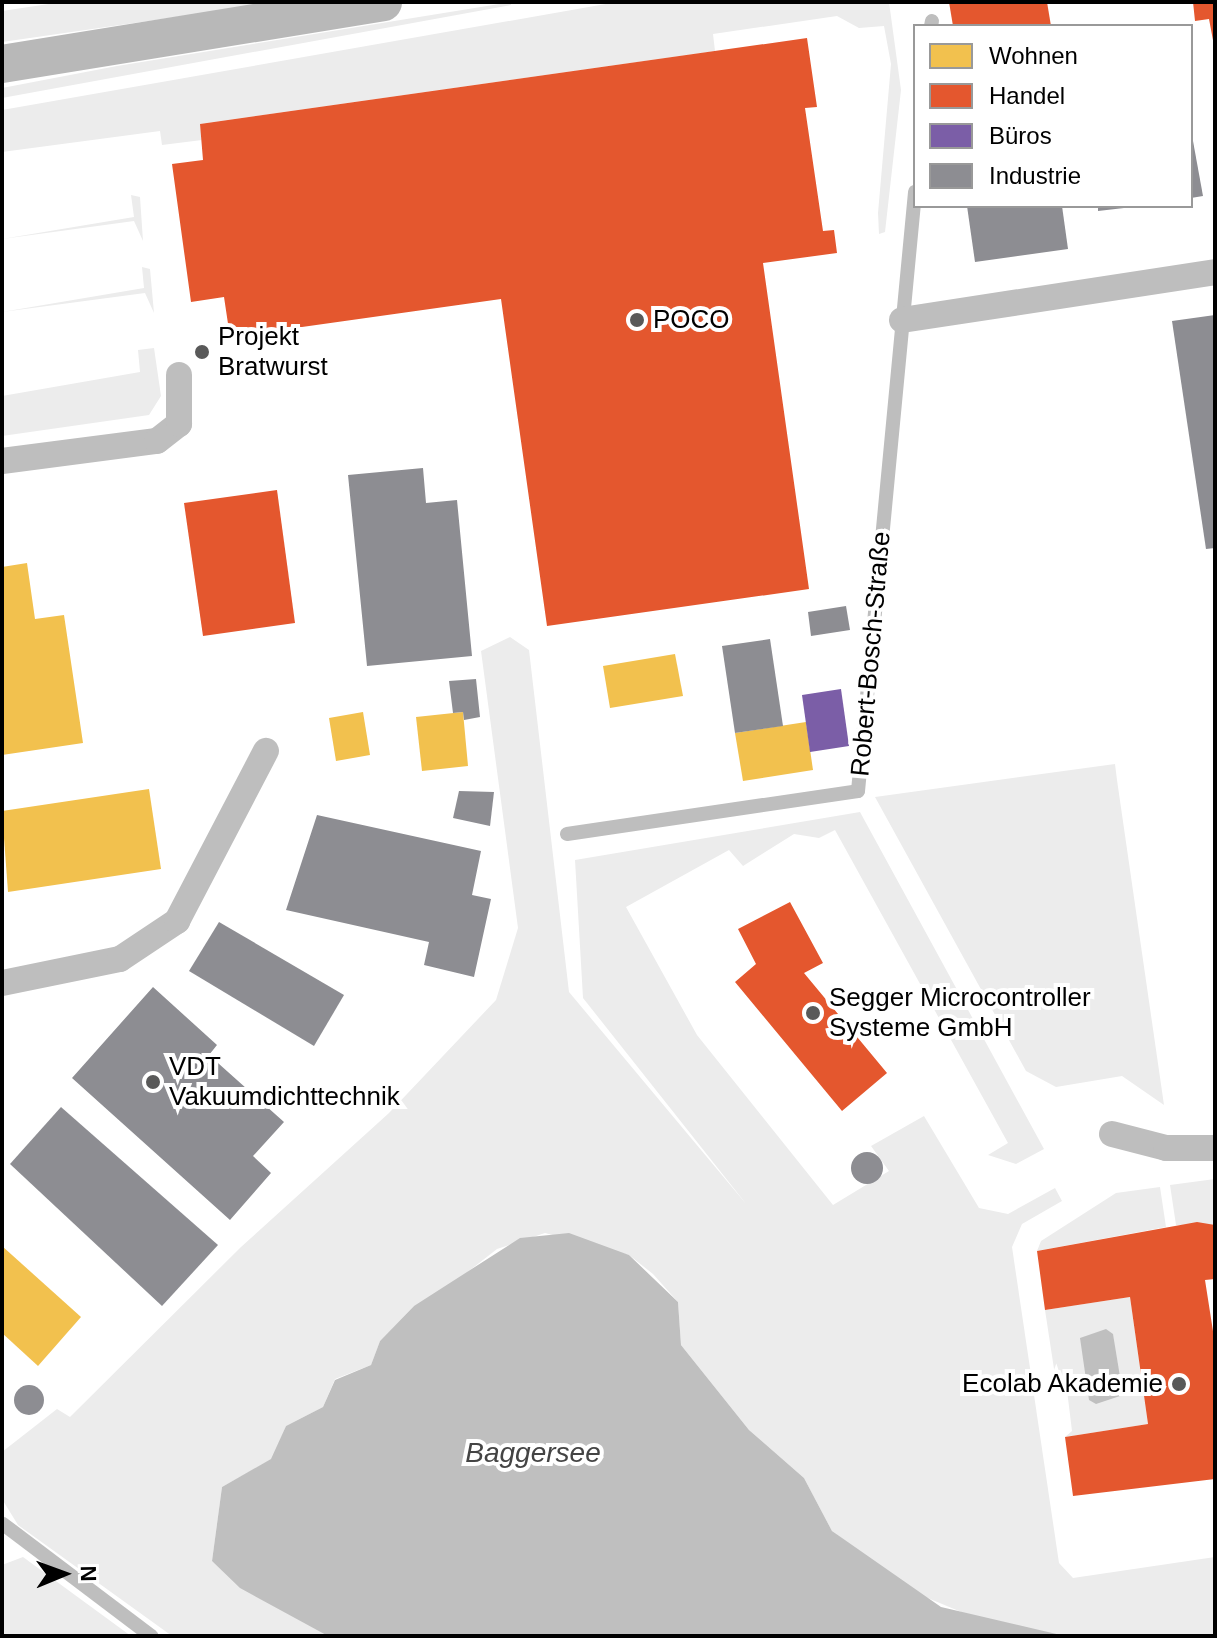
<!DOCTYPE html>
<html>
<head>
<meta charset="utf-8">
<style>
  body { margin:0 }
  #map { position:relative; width:1217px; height:1638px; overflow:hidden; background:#fff; font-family:Helvetica,sans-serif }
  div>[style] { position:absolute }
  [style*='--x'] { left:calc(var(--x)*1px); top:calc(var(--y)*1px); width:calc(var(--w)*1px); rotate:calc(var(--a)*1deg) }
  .green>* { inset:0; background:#ececec }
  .water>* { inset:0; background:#bfbfbf }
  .homes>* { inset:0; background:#f2c14e }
  .shops>* { inset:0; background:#e4572e }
  .offices>* { inset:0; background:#7b5ea7 }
  .industry>* { inset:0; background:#8d8d92 }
  .round { border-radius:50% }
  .lane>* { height:14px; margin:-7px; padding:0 7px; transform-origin:7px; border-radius:7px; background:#bebebe }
  .street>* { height:26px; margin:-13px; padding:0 13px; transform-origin:13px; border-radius:13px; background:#bebebe }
  .secondary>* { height:38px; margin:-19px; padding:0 19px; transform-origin:19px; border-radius:19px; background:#b8b8b8 }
  .dots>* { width:22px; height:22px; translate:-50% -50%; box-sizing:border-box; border:4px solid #fff; border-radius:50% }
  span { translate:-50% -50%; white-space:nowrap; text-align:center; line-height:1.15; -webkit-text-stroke:8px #fff; paint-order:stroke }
  .poi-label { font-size:26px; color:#000 }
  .left { translate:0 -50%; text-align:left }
  .right { translate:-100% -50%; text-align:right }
  .street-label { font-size:26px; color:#000 }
  .water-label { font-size:28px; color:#444; font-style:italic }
  .frame { position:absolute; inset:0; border:4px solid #000; pointer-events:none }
  .legend { position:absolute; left:913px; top:24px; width:280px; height:184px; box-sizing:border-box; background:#fff; border:2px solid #999; margin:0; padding:10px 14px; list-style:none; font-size:24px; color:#000 }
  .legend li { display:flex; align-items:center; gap:16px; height:40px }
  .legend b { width:40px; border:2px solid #999 }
  .north { position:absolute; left:24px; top:1534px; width:80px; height:80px; -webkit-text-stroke:6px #fff; paint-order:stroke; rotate:89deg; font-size:22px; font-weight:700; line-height:32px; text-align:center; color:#000 }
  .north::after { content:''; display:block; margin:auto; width:28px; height:36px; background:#000; clip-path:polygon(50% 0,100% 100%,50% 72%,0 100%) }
</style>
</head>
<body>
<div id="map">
  <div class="green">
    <i style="clip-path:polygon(62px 2px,280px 2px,2px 42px,2px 11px)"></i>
    <i style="clip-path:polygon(511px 2px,511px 5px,2px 98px,2px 88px,117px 66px)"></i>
    <i style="clip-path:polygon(617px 2px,889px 2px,901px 90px,885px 232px,879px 234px,878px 213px,891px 64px,884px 26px,859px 28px,837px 16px,713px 34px,715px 51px,200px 124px,202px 140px,162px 145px,160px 131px,2px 152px,2px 110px)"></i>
    <i style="clip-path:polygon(131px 195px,140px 197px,143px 241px,134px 221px,2px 239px,134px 217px)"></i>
    <i style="clip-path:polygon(142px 267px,150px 269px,154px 313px,145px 293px,2px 312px,144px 288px)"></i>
    <i style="clip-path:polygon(154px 348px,161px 396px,149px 415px,2px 436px,2px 396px,140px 372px,138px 350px)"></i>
    <i style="clip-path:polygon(510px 637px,529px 650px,569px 992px,747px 1205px,583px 998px,575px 860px,860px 812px,1044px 1149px,1016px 1164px,988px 1155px,1008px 1143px,835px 830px,819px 838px,794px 834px,743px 866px,729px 850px,626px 907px,697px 1035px,833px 1205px,889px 1171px,871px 1146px,924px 1116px,979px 1208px,1008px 1214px,1055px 1188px,1062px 1201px,1022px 1224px,1012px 1247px,1059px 1563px,1073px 1578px,1215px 1557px,1215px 1636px,1065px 1636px,978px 1619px,911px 1591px,832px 1531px,804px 1478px,749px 1430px,681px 1345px,678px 1302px,653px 1274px,629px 1255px,545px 1233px,497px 1249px,428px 1303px,414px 1306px,380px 1341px,371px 1365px,335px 1379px,323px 1407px,286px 1426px,272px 1459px,222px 1487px,212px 1561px,328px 1636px,172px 1636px,18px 1525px,2px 1499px,2px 1452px,57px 1409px,70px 1417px,241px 1247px,389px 1113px,496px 1000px,518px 928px,481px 651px)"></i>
    <i style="clip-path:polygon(1115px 764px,1117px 780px,1164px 1105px,1122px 1076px,1056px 1087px,1026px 1071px,875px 797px)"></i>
    <i style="clip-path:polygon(1215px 1179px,1215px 1225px,1176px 1225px,1170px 1185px)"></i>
    <i style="clip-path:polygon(1160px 1187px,1166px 1227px,1037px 1251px,1041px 1241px,1116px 1193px)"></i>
    <i style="clip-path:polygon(1130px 1297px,1148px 1424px,1065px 1437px,1072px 1431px,1066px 1382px,1056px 1382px,1045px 1310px)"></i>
    <i style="clip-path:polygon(23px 1557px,131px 1636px,2px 1636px,2px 1565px)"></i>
  </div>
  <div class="water">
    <i style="clip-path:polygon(569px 1233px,629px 1255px,678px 1302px,681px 1345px,749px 1430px,804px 1478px,832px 1531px,941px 1607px,1065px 1636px,328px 1636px,240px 1588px,212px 1561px,222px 1487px,271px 1459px,286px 1426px,323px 1407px,335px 1380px,371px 1365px,380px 1341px,414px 1306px,520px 1238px)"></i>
    <i style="clip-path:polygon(1106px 1329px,1113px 1334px,1123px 1395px,1096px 1404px,1089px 1400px,1080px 1338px)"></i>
  </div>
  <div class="homes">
    <i style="clip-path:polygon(27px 563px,35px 619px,64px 615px,83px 743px,2px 755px,2px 567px)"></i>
    <i style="clip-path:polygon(675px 654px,683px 696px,610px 708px,603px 666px)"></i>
    <i style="clip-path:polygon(363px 712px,370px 755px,336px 761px,329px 718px)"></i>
    <i style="clip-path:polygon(463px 712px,468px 766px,422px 771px,416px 717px)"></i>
    <i style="clip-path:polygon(806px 722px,813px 770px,743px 781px,735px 733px)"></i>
    <i style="clip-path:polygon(149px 789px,161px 869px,8px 892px,2px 811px)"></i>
    <i style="clip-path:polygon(2px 1246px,81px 1317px,38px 1366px,2px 1333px)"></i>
  </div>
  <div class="shops">
    <i style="clip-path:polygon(949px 2px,1047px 2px,1051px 26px,953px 26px)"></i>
    <i style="clip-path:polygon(1193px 2px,1215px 2px,1215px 51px,1209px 19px,1195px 21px)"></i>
    <i style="clip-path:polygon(807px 38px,817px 107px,805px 108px,823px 231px,834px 230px,837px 253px,763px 263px,809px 589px,547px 626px,501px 299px,230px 337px,224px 297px,191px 302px,172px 164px,203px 160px,200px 124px)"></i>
    <i style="clip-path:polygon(277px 490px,295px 623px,203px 636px,184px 503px)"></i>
    <i style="clip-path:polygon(790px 902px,823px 963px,804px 973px,887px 1073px,842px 1111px,735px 982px,756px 964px,738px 929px)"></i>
    <i style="clip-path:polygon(1197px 1222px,1215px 1225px,1215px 1279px,1205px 1280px,1215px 1344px,1215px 1479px,1073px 1496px,1065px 1437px,1148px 1424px,1130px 1297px,1045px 1310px,1037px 1251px)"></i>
  </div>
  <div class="offices">
    <i style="clip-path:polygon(841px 689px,849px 746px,810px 752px,802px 695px)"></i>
  </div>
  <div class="industry">
    <i style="clip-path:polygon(1191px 130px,1203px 196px,1191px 198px)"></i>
    <i style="clip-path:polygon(967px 206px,1062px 206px,1068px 249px,975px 262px)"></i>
    <i style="clip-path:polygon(1098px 206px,1124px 206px,1124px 208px,1098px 211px)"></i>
    <i style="clip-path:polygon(1215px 315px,1215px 548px,1206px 549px,1172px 321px)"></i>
    <i style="clip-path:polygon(423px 468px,426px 503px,457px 500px,472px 656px,367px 666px,348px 475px)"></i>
    <i style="clip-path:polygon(846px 606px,850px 630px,811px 636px,808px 612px)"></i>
    <i style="clip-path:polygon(770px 639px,783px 726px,735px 733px,722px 646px)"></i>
    <i style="clip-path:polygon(476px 679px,480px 717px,464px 720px,463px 712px,453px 713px,449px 681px)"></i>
    <i style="clip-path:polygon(459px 791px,494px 792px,490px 826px,453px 818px)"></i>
    <i style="clip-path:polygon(317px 815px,481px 851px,472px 895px,491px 899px,474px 977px,424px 965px,429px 942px,286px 910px)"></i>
    <i style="clip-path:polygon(219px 922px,344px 995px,314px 1046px,189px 971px)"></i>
    <i style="clip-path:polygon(153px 987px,217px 1045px,209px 1055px,284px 1122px,253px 1156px,271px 1173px,230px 1220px,72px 1078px)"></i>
    <i style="clip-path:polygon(61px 1107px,218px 1245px,162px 1306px,10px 1164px)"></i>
    <i class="round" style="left:851px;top:1152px;width:32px;height:32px"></i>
    <i class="round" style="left:14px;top:1385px;width:30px;height:30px"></i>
  </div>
  <div class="lane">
    <i style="--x:931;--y:26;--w:5;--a:-79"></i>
    <i style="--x:567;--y:834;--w:294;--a:-8.4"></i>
    <i style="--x:858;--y:791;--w:602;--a:-84.56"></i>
    <i style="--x:3;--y:1524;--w:186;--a:37.1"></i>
  </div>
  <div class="street">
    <i style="--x:902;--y:320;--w:317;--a:-8.7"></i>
    <i style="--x:2;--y:461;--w:156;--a:-7.4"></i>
    <i style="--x:157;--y:441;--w:28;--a:-38"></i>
    <i style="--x:179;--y:424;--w:49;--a:-90"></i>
    <i style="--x:2;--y:983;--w:120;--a:-11.5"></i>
    <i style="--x:120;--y:959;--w:69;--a:-33.7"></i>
    <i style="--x:177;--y:921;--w:192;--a:-62.4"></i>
    <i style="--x:1112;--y:1134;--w:56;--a:14.5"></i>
    <i style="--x:1166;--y:1148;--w:49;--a:0"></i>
  </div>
  <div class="secondary">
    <i style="--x:2;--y:64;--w:386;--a:-9.2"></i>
  </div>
  <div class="dots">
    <i style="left:637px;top:320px;background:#595959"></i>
    <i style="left:202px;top:352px;background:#595959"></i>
    <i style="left:813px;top:1013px;background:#595959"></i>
    <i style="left:153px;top:1082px;background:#595959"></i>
    <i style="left:1179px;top:1384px;background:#595959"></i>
  </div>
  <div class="poi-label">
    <span class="left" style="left:653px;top:320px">POCO</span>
    <span class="left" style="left:218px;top:352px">Projekt<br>Bratwurst</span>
    <span class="left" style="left:829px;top:1013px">Segger Microcontroller<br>Systeme GmbH</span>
    <span class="left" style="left:169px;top:1082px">VDT<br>Vakuumdichttechnik</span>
    <span class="right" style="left:1163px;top:1384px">Ecolab Akademie</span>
  </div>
  <div class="street-label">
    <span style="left:871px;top:654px;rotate:-85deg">Robert-Bosch-Straße</span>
  </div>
  <div class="water-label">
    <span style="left:533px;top:1453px">Baggersee</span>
  </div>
  <div class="frame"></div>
  <ul class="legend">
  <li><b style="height:22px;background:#f2c14e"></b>Wohnen</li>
  <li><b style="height:22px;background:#e4572e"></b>Handel</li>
  <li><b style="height:22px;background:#7b5ea7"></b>Büros</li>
  <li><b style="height:22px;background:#8d8d92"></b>Industrie</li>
  </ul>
  <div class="north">N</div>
</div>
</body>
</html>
